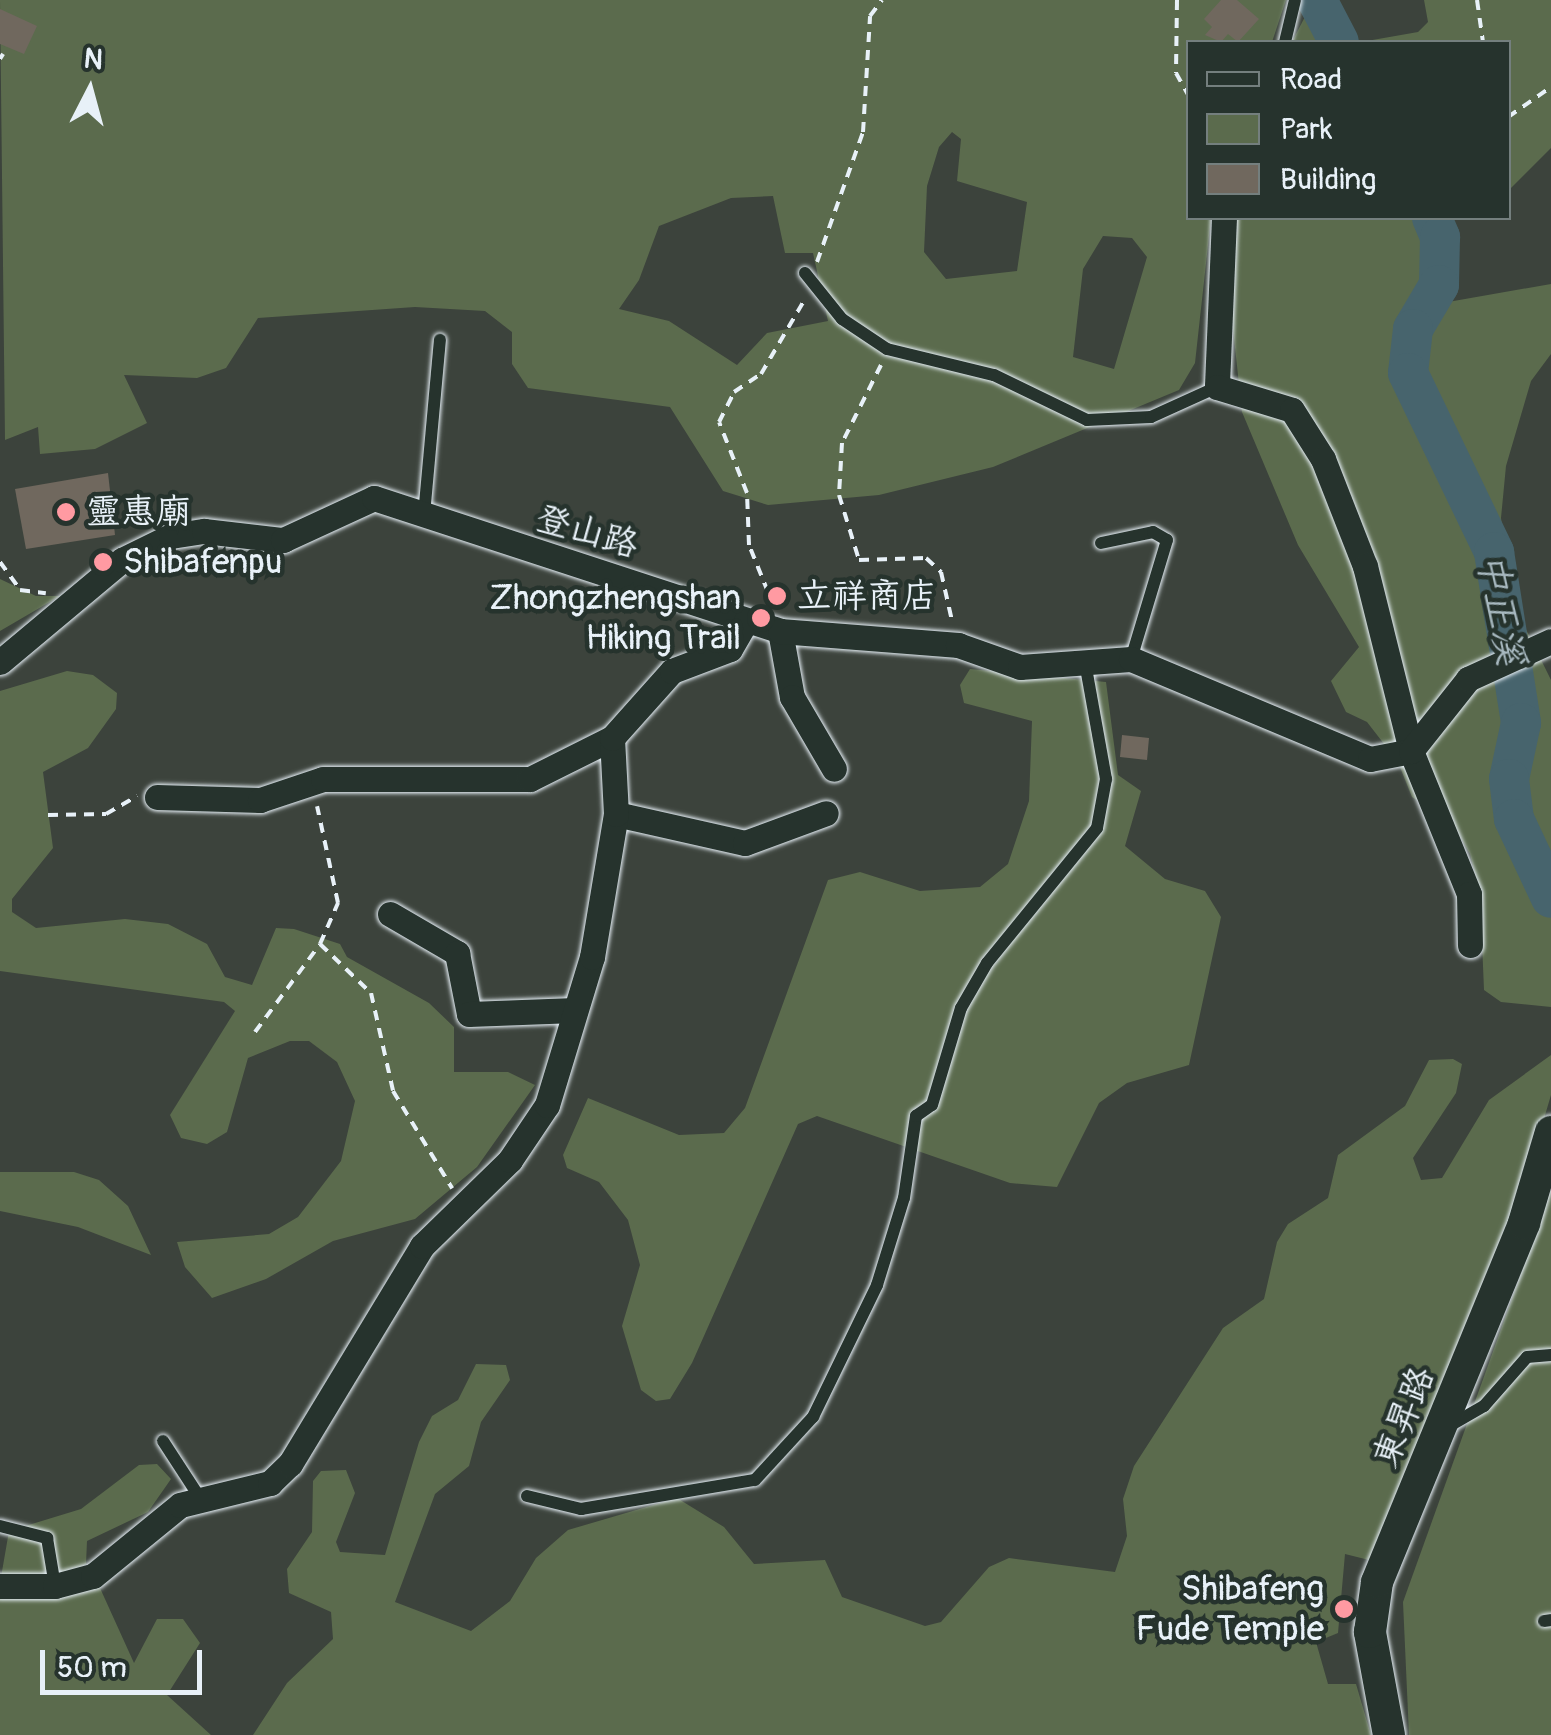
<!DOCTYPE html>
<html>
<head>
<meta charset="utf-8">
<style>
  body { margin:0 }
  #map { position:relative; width:1551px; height:1735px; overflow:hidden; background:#3c433c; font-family:Pangolin,"LXGW WenKai TC",sans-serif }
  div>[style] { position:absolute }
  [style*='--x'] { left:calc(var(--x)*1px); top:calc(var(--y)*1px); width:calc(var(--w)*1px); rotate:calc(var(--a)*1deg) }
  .green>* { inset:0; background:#5b6b4d }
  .river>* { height:40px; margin:-20px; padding:0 20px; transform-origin:20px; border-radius:20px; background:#47646d }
  .building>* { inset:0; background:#70685e }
  .path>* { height:4px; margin-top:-2px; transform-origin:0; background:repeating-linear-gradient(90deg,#e8f1f8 0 10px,transparent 0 18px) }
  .roads { filter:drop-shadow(0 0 2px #e8f1f8) drop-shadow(0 0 2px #e8f1f8) }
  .service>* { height:12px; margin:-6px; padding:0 6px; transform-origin:6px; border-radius:6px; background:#26332d }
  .minor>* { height:25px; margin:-12.5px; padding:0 12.5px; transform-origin:12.5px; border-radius:12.5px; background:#26332d }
  .tertiary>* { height:32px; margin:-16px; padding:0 16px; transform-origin:16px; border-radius:16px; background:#26332d }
  .dots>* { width:28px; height:28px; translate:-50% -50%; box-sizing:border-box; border:5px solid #26332d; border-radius:50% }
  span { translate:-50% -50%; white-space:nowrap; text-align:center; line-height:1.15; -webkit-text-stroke:9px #26332d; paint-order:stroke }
  .poi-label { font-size:35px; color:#e8f1f8 }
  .left { translate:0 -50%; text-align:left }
  .right { translate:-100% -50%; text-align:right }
  .street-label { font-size:35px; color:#e8f1f8 }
  .water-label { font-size:38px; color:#a8b9c0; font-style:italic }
  .legend { position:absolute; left:1186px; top:40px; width:325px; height:180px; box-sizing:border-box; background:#26332d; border:2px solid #747f7e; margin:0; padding:12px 18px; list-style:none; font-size:30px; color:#e8f1f8 }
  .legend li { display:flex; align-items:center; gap:20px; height:50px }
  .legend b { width:50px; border:2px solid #747f7e }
  .north { position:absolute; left:40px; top:40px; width:100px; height:100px; -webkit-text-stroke:8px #26332d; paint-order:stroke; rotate:6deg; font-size:28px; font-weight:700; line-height:40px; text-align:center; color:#e8f1f8 }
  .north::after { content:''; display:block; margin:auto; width:35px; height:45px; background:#e8f1f8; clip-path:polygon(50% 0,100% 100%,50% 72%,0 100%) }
  .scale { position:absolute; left:40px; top:1650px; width:162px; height:45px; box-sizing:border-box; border:5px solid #e8f1f8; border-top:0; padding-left:12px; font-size:30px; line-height:35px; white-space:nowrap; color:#e8f1f8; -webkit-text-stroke:8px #26332d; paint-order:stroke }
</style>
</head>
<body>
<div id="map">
  <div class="green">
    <i style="clip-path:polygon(evenodd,0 0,1286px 0,1272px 42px,1188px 42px,1188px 218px,1211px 218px,1195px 363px,1179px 390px,993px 467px,879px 495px,768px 505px,723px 491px,670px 407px,528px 388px,512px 364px,512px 332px,485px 311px,415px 307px,258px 318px,226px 368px,197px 378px,124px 375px,147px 423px,95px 449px,40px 454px,38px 427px,5px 440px,0 0,952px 132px,961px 139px,957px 181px,1027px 202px,1017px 271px,946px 279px,924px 252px,927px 186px,939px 147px,952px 132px,0 0,773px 196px,785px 253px,813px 253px,828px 321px,767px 333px,737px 365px,669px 321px,619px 309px,639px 280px,659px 226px,731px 198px,773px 196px,0 0,1103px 236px,1132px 238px,1147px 257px,1114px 369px,1073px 357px,1083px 269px,1103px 236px)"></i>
    <i style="clip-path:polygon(1424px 0,1551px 0,1551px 148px,1509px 190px,1508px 42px,1361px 42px,1418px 32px,1428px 22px)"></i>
    <i style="clip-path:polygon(1312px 3px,1334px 42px,1292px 42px)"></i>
    <i style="clip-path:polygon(1237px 218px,1443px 218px,1456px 255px,1448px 302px,1551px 284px,1551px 354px,1531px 381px,1506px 466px,1501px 518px,1513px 603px,1551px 680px,1551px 1007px,1501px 1002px,1484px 990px,1480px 894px,1470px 854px,1452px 822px,1412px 797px,1398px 762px,1367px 722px,1346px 712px,1331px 681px,1359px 647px,1298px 545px,1242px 412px,1230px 301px)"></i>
    <i style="clip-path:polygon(0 579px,36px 596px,60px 596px,0 631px)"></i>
    <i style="clip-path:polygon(970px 669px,1106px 682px,1118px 775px,1141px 791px,1125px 846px,1165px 879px,1205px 891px,1221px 917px,1189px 1065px,1127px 1083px,1099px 1103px,1057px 1187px,1010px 1183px,817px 1116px,798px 1124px,692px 1363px,670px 1399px,656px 1401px,641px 1390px,622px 1326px,640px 1265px,628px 1220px,599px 1182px,567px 1168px,563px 1155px,588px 1098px,679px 1135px,724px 1133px,745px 1108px,828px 880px,860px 872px,920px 891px,980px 887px,1008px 864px,1029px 801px,1032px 721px,964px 703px,960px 685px)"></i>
    <i style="clip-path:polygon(67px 671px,93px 675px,117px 693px,116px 709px,88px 748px,43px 772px,53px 848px,12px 899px,12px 912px,36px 928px,125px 919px,168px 924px,207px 944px,225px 977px,252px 985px,276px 928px,294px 929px,340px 944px,347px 957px,429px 1003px,454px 1027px,454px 1072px,508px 1072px,535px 1085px,477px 1167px,415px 1219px,333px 1241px,266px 1279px,212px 1298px,185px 1267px,177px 1242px,269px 1234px,298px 1217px,341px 1161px,355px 1101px,337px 1062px,309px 1041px,290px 1041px,248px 1058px,227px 1132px,207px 1144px,181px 1138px,170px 1115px,235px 1011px,224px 1002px,0 971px,0 691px)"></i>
    <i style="clip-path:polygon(1551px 1055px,1551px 1095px,1522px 1193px,1373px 1561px,1345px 1554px,1338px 1633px,1316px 1642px,1328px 1684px,1356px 1684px,1371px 1735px,253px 1735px,287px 1683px,333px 1639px,331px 1612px,289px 1593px,287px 1569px,312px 1532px,313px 1481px,321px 1471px,346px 1470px,355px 1493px,336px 1542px,340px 1552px,385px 1555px,419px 1442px,432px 1416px,458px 1400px,476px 1364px,506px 1365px,510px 1380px,481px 1422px,469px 1466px,435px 1494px,395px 1602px,471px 1631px,510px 1601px,536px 1558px,568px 1530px,677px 1498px,724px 1527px,754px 1564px,825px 1560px,842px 1597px,925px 1626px,941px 1622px,989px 1567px,1009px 1558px,1115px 1572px,1127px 1536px,1123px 1499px,1134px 1466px,1223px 1328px,1264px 1299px,1277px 1242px,1288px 1224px,1328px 1198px,1338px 1155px,1405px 1106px,1429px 1060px,1453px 1059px,1462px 1064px,1456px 1093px,1413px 1158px,1421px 1180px,1442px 1178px,1489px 1100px)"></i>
    <i style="clip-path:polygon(0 1172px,74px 1172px,99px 1180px,128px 1206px,151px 1255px,78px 1227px,0 1211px)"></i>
    <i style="clip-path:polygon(1551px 1190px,1551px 1735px,1409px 1735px,1403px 1602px)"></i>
    <i style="clip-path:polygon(139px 1465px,157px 1464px,171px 1479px,148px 1512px,87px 1541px,86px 1564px,75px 1571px,0 1583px,9px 1531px,81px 1509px)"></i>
    <i style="clip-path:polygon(0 1588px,100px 1588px,134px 1663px,157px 1619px,183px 1619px,200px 1643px,167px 1695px,211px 1735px,0 1735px)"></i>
  </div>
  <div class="river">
    <i style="--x:1317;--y:0;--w:47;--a:62.4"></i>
    <i style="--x:1432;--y:218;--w:21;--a:67"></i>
    <i style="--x:1440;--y:237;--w:48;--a:91.2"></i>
    <i style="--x:1439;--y:285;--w:51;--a:120.6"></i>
    <i style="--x:1413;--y:329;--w:44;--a:96.5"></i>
    <i style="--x:1408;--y:373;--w:199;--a:64.3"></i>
    <i style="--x:1494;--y:552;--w:173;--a:81"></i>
    <i style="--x:1521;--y:723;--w:57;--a:102.1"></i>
    <i style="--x:1509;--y:779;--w:40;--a:82.9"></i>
    <i style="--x:1514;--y:819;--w:87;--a:64.9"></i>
  </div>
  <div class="building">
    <i style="clip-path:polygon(1221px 0,1237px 0,1259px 19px,1238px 42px,1228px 34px,1221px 42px,1205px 35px,1212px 27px,1204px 19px)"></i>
    <i style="clip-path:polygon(0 9px,37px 26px,24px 54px,0 44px)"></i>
    <i style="clip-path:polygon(108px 473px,115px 535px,26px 549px,15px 489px)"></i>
    <i style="clip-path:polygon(1122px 735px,1149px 738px,1147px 760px,1120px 757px)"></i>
  </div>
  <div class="path">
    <i style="--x:1177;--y:0;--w:73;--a:90.8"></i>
    <i style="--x:1176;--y:73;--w:25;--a:61"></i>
    <i style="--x:1477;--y:0;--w:42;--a:81.9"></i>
    <i style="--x:0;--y:59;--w:6;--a:-59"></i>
    <i style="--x:1508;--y:117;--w:52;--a:-34.9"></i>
    <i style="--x:817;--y:262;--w:138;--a:-70.5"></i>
    <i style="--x:863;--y:132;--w:116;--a:-86.5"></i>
    <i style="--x:870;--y:16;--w:20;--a:-53"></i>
    <i style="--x:881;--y:365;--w:87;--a:116.6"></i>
    <i style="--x:842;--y:443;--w:52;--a:93.3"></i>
    <i style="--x:839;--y:495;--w:68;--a:72.9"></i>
    <i style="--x:859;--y:560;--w:67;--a:-1.7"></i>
    <i style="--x:926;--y:558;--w:21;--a:43"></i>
    <i style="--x:941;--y:572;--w:50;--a:77.3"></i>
    <i style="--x:0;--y:562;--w:34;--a:54"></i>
    <i style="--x:20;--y:590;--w:26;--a:7"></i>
    <i style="--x:768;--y:592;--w:51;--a:-112"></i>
    <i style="--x:749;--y:545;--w:52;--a:-92.2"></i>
    <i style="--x:747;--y:493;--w:76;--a:-111.5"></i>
    <i style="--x:719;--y:422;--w:34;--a:-63"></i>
    <i style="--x:734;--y:392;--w:32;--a:-34"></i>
    <i style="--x:761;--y:374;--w:87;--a:-59.6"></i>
    <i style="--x:48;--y:815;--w:58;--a:-1"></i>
    <i style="--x:106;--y:814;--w:36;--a:-30"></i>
    <i style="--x:320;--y:944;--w:71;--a:43.9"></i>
    <i style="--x:371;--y:993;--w:100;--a:77.3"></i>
    <i style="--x:393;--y:1091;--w:114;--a:58.7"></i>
    <i style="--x:255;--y:1032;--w:109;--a:-53.5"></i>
    <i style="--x:320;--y:944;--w:45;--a:-66.3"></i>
    <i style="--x:338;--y:903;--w:99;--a:-102.2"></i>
  </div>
  <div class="roads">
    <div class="service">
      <i style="--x:1285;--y:42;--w:43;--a:-76.6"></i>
      <i style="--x:805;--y:273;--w:59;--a:51.2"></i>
      <i style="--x:842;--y:319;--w:54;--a:33.7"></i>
      <i style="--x:887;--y:349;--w:110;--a:13.7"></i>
      <i style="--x:994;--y:375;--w:103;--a:25.8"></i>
      <i style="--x:1087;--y:420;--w:64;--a:-2.7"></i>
      <i style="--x:1151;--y:417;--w:72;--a:-24.4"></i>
      <i style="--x:424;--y:515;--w:176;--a:-84.8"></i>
      <i style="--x:1101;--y:543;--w:53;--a:-11.9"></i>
      <i style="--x:1153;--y:532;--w:16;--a:30"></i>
      <i style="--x:1167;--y:540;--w:124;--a:106.8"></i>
      <i style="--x:1444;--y:1429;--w:46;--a:-29.9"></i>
      <i style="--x:1484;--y:1406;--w:65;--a:-48.7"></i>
      <i style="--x:1527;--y:1357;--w:24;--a:-5"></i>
      <i style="--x:163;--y:1441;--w:68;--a:57"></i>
      <i style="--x:527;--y:1496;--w:56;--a:13.5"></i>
      <i style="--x:581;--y:1509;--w:176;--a:-9.5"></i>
      <i style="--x:755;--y:1480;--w:86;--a:-47.4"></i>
      <i style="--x:813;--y:1417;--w:147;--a:-64.1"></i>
      <i style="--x:877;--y:1285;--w:91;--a:-72.8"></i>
      <i style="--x:904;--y:1198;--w:83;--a:-81.7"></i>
      <i style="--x:916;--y:1116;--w:19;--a:-35"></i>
      <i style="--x:932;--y:1105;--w:101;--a:-73.4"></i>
      <i style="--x:961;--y:1008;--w:52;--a:-60"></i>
      <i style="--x:987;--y:963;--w:174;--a:-50.8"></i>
      <i style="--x:1097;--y:828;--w:50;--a:-79.6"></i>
      <i style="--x:1106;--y:779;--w:119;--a:-100.2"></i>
      <i style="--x:0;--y:1526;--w:49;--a:14.3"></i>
      <i style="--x:47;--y:1538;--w:49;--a:80.5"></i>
      <i style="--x:1544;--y:1621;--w:7;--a:-8"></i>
    </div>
    <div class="minor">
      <i style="--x:1224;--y:218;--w:169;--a:92.4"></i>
      <i style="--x:1217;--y:387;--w:78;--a:17"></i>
      <i style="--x:1292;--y:410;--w:58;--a:57.7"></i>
      <i style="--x:1323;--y:459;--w:115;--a:68.6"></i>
      <i style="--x:1365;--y:566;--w:191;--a:76"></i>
      <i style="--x:1411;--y:751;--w:154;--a:67.9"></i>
      <i style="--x:1469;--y:894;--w:51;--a:88.9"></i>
      <i style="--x:780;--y:631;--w:67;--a:79.7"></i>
      <i style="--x:792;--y:697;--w:83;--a:59.7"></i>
      <i style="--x:0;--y:662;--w:159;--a:-39.9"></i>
      <i style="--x:122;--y:560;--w:55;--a:-26.1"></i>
      <i style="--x:171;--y:536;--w:33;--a:-9"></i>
      <i style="--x:204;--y:531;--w:80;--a:6.5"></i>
      <i style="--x:283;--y:540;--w:100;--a:-24.8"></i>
      <i style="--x:374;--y:498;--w:427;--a:18.1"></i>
      <i style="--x:780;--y:631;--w:179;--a:4.5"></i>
      <i style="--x:958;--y:645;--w:66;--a:19.5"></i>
      <i style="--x:1020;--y:667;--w:111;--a:-4.1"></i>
      <i style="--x:1131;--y:659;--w:259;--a:22.7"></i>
      <i style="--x:1370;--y:759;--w:42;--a:-11"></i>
      <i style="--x:1411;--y:751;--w:92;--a:-51.6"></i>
      <i style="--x:1468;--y:679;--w:91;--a:-24.6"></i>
      <i style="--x:157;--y:797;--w:103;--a:1.7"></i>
      <i style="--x:260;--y:800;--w:66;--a:-18.4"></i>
      <i style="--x:323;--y:779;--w:207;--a:0"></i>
      <i style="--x:530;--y:779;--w:92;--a:-26.6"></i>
      <i style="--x:616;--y:814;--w:132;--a:12.7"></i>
      <i style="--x:745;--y:843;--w:86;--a:-20.3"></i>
      <i style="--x:390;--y:914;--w:78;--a:30.2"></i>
      <i style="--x:457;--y:953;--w:62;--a:78.9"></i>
      <i style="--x:469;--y:1014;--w:106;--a:-2.2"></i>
      <i style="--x:0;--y:1586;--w:55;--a:0"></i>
      <i style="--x:55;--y:1586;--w:39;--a:-15"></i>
      <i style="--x:93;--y:1576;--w:112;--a:-39.2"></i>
      <i style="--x:180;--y:1505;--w:93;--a:-13.7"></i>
      <i style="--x:270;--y:1483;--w:28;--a:-44"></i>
      <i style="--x:290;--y:1464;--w:255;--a:-58.8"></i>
      <i style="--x:422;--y:1246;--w:123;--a:-44.3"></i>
      <i style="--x:510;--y:1160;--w:66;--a:-56.1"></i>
      <i style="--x:547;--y:1105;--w:155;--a:-73.1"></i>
      <i style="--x:592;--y:957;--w:145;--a:-80.5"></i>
      <i style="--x:616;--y:814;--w:76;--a:-93"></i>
      <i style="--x:612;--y:738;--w:90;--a:-48.2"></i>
      <i style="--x:672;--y:671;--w:62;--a:-20.8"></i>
      <i style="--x:730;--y:649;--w:32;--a:-60"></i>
    </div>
    <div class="tertiary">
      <i style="--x:1389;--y:1735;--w:105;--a:-100.5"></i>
      <i style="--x:1370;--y:1632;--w:50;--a:-82"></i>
      <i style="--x:1377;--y:1582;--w:388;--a:-67.7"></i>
      <i style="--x:1524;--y:1223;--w:95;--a:-73.5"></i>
    </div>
  </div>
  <div class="dots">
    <i style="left:66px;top:512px;background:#ff9aa2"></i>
    <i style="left:103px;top:562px;background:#ff9aa2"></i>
    <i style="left:777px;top:596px;background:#ff9aa2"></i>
    <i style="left:761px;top:618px;background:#ff9aa2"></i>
    <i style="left:1344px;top:1609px;background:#ff9aa2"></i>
  </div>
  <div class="poi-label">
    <span class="left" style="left:86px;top:512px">靈惠廟</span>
    <span class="left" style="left:123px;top:562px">Shibafenpu</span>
    <span class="left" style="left:797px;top:596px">立祥商店</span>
    <span class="right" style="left:741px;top:618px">Zhongzhengshan<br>Hiking Trail</span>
    <span class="right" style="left:1324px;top:1609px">Shibafeng<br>Fude Temple</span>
  </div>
  <div class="street-label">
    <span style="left:587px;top:532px;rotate:16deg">登山路</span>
    <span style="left:1404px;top:1417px;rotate:-68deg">東昇路</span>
  </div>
  <div class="water-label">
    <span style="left:1500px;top:609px;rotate:79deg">中正溪</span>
  </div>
  <ul class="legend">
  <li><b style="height:12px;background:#26332d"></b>Road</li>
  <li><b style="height:28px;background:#5b6b4d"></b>Park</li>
  <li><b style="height:28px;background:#70685e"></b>Building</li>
  </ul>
  <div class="north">N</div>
  <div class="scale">50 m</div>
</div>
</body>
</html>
